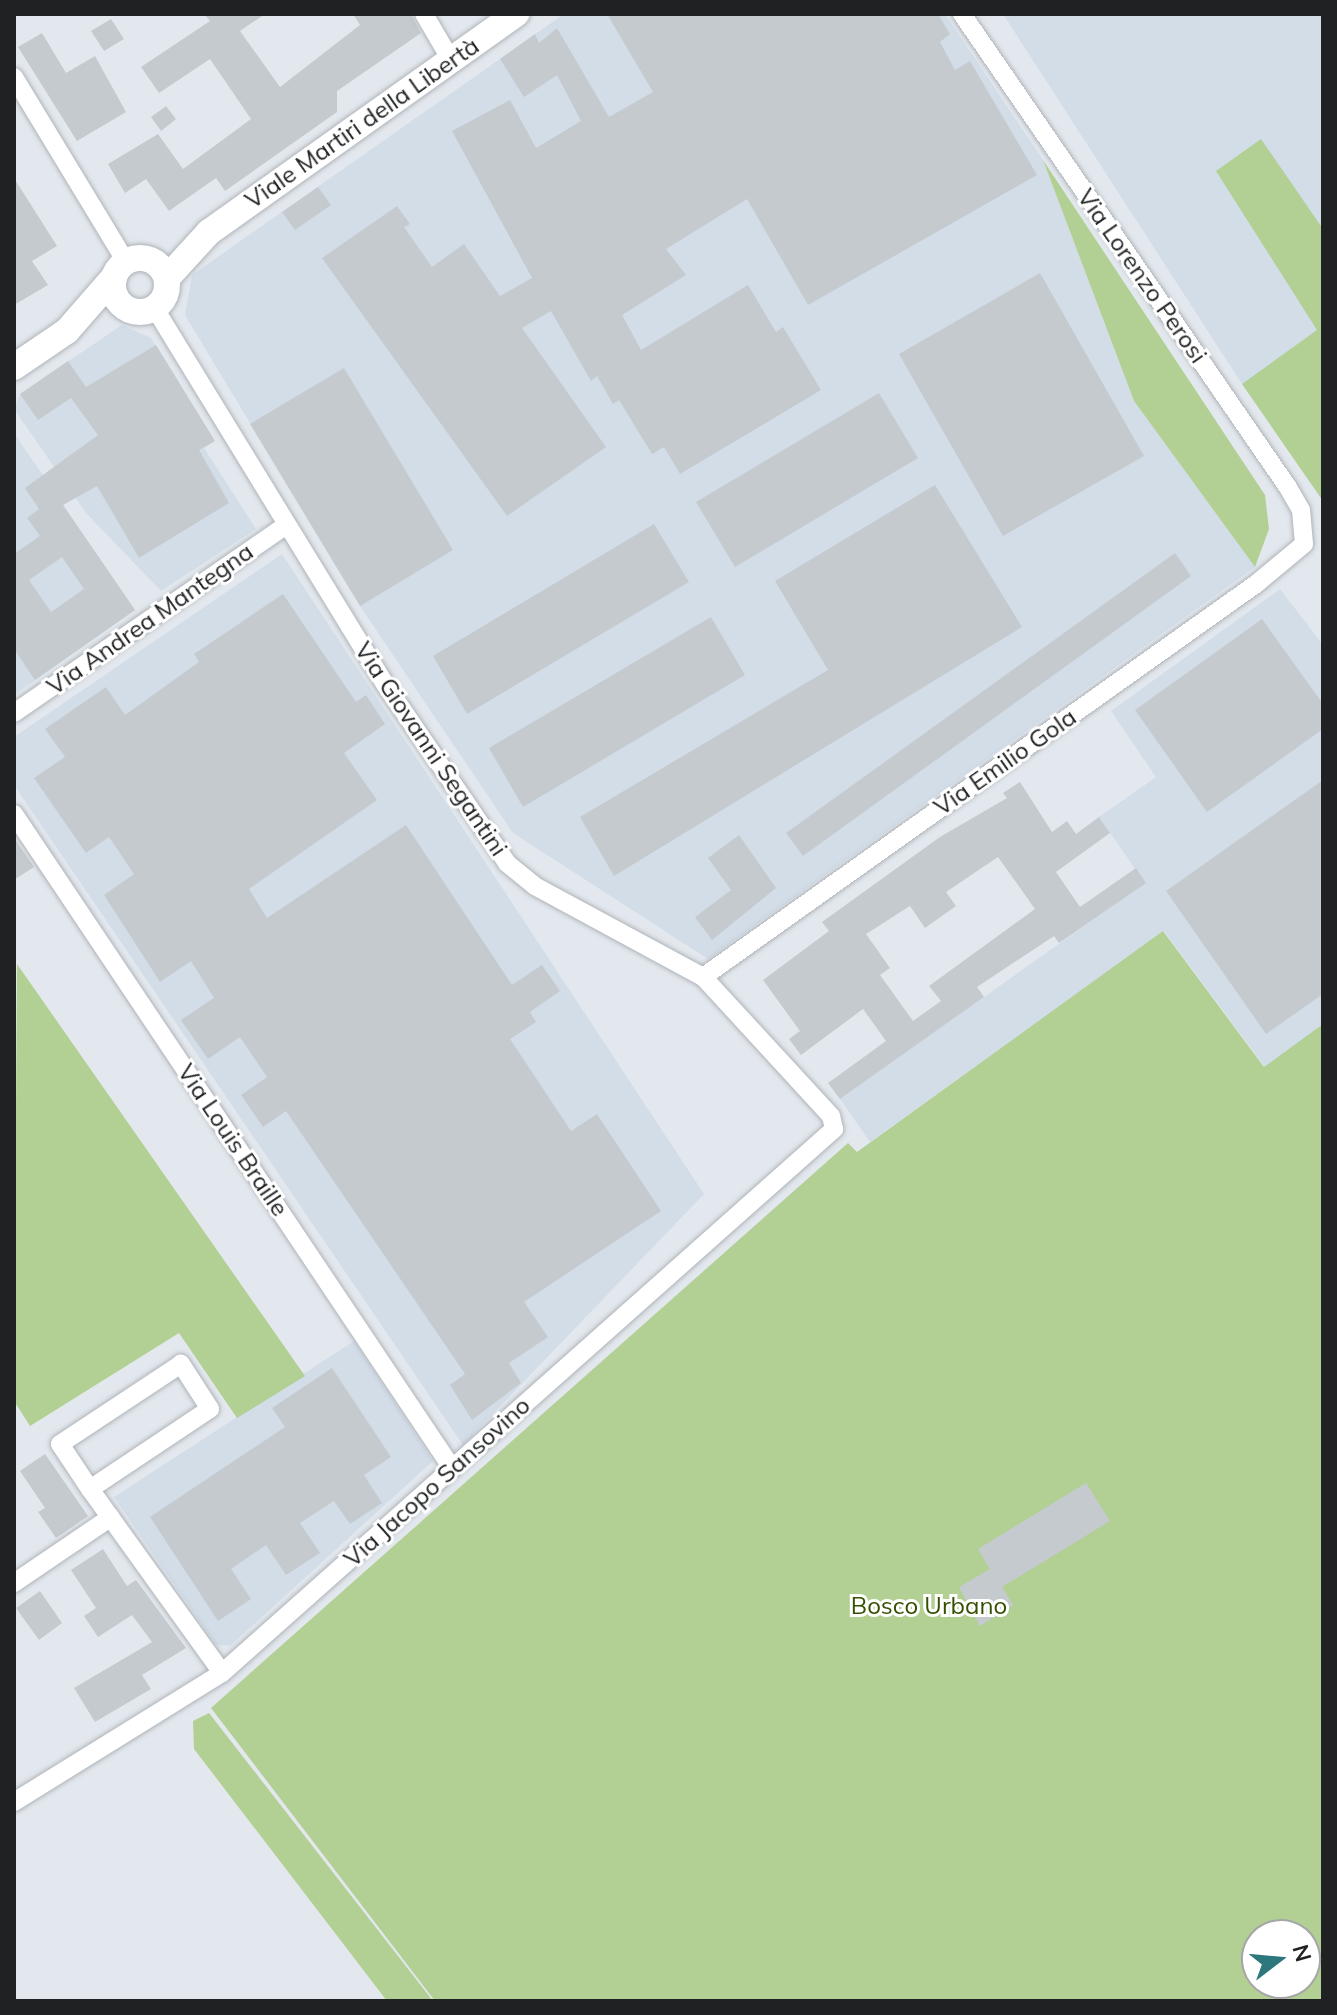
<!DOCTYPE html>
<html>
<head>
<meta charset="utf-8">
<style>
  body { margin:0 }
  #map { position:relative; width:1337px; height:2015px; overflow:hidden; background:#e3e8ee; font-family:Mulish,sans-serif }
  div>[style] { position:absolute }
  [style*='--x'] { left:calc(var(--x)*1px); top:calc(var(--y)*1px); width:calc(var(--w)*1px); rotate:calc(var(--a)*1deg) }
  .built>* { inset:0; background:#d2dde8 }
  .green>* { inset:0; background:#b2cf94 }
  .building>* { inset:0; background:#c5cacf }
  .roads { filter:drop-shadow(0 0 2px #afb4b9) drop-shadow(0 0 2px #afb4b9) }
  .street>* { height:18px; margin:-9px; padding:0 9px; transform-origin:9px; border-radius:9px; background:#fff }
  .secondary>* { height:26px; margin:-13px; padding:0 13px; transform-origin:13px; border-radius:13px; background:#fff }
  .secondary>.ring { margin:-13px; padding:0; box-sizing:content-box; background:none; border:26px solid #fff; border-radius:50% }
  span { translate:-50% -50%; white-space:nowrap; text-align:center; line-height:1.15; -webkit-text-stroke:6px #fff; paint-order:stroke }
  .street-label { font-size:24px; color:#1f2122 }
  .park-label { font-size:24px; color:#345000 }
  .frame { position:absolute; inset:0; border:16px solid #1f2122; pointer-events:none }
  .north { position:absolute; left:1241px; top:1919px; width:80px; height:80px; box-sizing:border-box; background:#fff; border:2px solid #a5a6a7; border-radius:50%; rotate:74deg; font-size:22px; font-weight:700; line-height:32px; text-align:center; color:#1f2122 }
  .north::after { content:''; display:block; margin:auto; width:28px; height:36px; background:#2e777d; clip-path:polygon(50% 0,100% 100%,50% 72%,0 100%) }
</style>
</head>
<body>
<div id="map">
  <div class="built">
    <i style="clip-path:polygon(564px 14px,945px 14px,1043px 160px,1134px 401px,1255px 567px,708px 959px,513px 833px,360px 606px,185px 315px,192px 275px)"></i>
    <i style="clip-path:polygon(1003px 14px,1323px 14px,1323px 501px,1242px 384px)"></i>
    <i style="clip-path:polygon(122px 325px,151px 338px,215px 441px,204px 448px,256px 529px,161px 591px,86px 513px,14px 409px,20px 394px)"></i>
    <i style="clip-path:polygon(14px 433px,135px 610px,14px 695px)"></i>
    <i style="clip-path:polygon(282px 554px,704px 1194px,463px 1445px,14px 785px,14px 737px)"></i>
    <i style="clip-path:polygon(1280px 589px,1323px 645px,1323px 1024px,1265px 1067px,1164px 931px,870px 1142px,840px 1099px,1145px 883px,1099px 817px,1156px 777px,1111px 711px)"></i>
    <i style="clip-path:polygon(354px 1341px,433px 1461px,230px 1646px,216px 1645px,114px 1497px)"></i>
  </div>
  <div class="green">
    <i style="clip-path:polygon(1261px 139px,1323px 229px,1323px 501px,1242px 384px,1317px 330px,1216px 171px)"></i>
    <i style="clip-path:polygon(1043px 160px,1265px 495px,1269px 529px,1255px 567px,1134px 401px)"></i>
    <i style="clip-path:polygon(evenodd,1163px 931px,1264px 1067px,1323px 1024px,1323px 2001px,435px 2001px,211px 1708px,848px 1143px,857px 1152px,1163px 931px,1257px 1935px,1305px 1935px,1305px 1983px,1257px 1983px,1257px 1935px)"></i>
    <i style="clip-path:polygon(17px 964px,305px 1376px,237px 1418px,179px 1333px,30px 1426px,14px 1401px)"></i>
    <i style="clip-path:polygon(209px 1713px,433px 2001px,387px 2001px,194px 1749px,193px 1721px)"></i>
  </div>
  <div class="building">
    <i style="clip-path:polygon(204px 14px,265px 14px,240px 31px,280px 87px,360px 25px,353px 14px,411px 14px,421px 33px,337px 91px,337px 112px,225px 191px,216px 178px,169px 211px,146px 179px,125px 193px,108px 164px,158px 134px,183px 169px,251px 119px,210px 59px,159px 93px,141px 67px,210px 21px)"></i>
    <i style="clip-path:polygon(607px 14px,938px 14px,950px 34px,940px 42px,955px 70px,970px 61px,1037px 175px,808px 305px,747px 199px,666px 249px,686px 275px,622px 315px,641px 350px,748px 285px,776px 332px,783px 327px,821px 390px,680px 474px,664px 447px,652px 454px,619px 400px,613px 404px,597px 376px,591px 381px,551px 311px,522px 328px,606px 447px,507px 516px,322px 258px,397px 206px,410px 224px,404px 227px,432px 267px,464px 244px,500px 296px,532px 278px,452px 131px,510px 100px,536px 148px,581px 121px,557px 75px,524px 97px,500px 59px,535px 34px,539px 43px,557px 28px,609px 117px,653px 92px)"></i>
    <i style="clip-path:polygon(111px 19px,124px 39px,104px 51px,91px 31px)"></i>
    <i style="clip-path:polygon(42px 33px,66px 73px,95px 56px,126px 112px,77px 141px,18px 47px)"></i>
    <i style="clip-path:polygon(166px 106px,176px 119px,161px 131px,151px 117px)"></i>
    <i style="clip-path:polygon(14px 178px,57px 246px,32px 261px,48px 285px,14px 305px)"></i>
    <i style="clip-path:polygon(318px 187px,331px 205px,295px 230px,282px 212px)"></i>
    <i style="clip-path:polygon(1040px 273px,1144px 456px,1003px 536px,899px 354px)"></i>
    <i style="clip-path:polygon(evenodd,156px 345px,215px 441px,199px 450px,229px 503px,139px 558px,97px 486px,63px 505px,135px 610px,35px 680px,14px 649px,14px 554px,40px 536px,27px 518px,39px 509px,25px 488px,98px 435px,71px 398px,38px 420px,20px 394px,68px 361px,86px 387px,156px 345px,62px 557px,84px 589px,51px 612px,29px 580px,62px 557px)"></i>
    <i style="clip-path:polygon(344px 368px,453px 550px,360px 606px,250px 424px)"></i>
    <i style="clip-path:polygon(879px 393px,918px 458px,735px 567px,696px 502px)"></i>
    <i style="clip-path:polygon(935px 485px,1022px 627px,614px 876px,580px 817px,828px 670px,775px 581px)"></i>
    <i style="clip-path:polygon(654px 524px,689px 582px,467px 714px,433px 656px)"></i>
    <i style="clip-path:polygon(1175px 553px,1191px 576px,803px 856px,786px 833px)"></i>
    <i style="clip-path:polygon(283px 594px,356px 702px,366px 695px,385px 724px,344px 753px,377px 800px,249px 889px,267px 918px,406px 825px,512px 985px,542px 965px,560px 991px,530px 1012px,536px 1022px,510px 1039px,571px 1131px,597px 1114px,661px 1211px,524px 1302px,548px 1337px,509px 1363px,521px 1383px,472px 1420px,450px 1385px,465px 1374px,286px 1111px,263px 1127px,241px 1095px,267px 1077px,240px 1037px,208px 1059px,181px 1020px,214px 998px,191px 961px,160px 982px,104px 895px,134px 874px,109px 837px,86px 853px,34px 778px,65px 757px,45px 729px,106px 687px,125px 715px,199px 662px,194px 654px)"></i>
    <i style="clip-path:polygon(711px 617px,745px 675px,523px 807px,489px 748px)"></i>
    <i style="clip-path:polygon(1262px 619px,1323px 704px,1323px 729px,1207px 812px,1135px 710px)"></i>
    <i style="clip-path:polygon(1323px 780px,1323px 994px,1266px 1034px,1166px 891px)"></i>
    <i style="clip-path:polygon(evenodd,1020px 782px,1052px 832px,1067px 821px,1076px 834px,1099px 817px,1110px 833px,1056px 872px,1080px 907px,1136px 868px,1146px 883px,1059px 943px,1054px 936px,977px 987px,984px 997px,840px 1099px,828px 1083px,886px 1041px,863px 1009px,801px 1055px,789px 1039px,800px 1031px,763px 980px,829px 931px,822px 922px,940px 837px,1007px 798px,1003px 793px,1020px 782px,998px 857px,1035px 909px,929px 986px,941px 1001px,913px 1021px,880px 975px,890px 968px,866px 934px,910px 906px,925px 928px,956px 906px,946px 892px,998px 857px)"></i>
    <i style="clip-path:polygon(739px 835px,776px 888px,712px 940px,695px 917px,731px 890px,708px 858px)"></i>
    <i style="clip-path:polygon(14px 838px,34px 867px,14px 880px)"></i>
    <i style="clip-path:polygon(332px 1368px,391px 1457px,364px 1475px,382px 1503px,350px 1524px,334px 1501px,300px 1523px,320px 1553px,286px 1575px,266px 1545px,231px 1569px,251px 1599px,218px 1621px,150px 1517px,285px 1427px,272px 1408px)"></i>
    <i style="clip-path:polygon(45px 1454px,88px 1516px,56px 1538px,38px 1512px,45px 1508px,20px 1471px)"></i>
    <i style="clip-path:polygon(1086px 1483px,1110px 1521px,1002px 1587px,1013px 1605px,980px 1626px,959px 1587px,990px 1569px,978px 1549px)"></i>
    <i style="clip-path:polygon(103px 1549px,127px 1586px,136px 1580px,186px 1648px,142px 1675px,151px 1689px,95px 1722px,74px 1688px,152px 1642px,132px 1615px,98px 1637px,84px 1616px,96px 1608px,71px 1570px)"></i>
    <i style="clip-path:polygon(40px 1591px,62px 1623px,39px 1640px,16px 1608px)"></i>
  </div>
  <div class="roads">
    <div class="street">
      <i style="--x:424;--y:14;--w:53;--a:59.6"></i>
      <i style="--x:14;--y:77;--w:216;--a:58.8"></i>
      <i style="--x:14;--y:713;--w:331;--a:-34.6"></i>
      <i style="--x:14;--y:814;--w:787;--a:56.19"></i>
      <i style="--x:703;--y:977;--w:678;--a:-35.4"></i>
      <i style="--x:1256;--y:584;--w:62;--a:-39.8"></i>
      <i style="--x:1304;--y:544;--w:34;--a:-95"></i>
      <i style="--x:1301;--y:510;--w:28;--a:-120"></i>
      <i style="--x:1287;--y:486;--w:573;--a:-124.55"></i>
      <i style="--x:90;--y:1489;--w:144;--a:-33.7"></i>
      <i style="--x:210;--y:1409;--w:54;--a:-122.8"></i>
      <i style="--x:181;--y:1364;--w:145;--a:146.5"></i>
      <i style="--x:60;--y:1444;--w:54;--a:56.3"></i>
      <i style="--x:90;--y:1489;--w:226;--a:54.3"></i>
      <i style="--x:14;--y:1583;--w:117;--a:-34.2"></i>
      <i style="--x:14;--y:1802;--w:245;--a:-31.8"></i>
      <i style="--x:222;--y:1673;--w:819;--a:-41.63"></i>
      <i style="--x:834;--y:1129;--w:13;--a:-103"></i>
      <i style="--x:831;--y:1116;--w:189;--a:-132.6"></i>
      <i style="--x:703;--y:977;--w:191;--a:-151.6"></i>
      <i style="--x:535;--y:886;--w:36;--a:-141"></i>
      <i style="--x:507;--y:863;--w:217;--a:-124.3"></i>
      <i style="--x:385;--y:684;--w:440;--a:-121.5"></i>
    </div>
    <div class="secondary">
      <i class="ring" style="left:113px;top:258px;width:28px;height:28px"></i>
      <i style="--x:167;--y:278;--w:62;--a:-47.6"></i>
      <i style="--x:209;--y:232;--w:377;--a:-35.4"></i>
      <i style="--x:14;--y:367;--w:64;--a:-34.2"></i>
      <i style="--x:67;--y:331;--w:72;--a:-49"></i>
    </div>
  </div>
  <div class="street-label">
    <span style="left:362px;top:123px;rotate:-35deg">Viale Martiri della Libertà</span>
    <span style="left:1142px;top:276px;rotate:55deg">Via Lorenzo Perosi</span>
    <span style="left:150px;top:619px;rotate:-35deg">Via Andrea Mantegna</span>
    <span style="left:431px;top:749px;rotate:56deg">Via Giovanni Segantini</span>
    <span style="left:1005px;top:762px;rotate:-35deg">Via Emilio Gola</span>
    <span style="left:233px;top:1140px;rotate:56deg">Via Louis Braille</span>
    <span style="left:437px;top:1482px;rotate:-42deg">Via Jacopo Sansovino</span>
  </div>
  <div class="park-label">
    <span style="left:929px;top:1606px">Bosco Urbano</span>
  </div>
  <div class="frame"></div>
  <div class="north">N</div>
</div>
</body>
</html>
